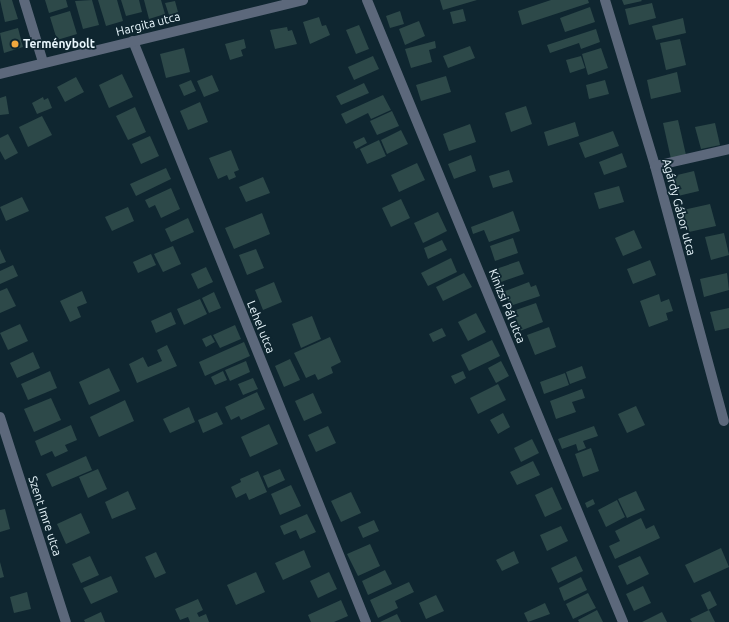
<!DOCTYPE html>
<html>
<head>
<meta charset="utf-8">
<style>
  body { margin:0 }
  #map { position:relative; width:729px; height:622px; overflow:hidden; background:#0f2630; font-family:Ubuntu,sans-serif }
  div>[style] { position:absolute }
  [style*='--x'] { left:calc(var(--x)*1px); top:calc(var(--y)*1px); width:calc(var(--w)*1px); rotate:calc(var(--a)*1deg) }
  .building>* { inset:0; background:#2d4949 }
  .minor>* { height:10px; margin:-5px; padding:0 5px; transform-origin:5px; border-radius:5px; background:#5c687b }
  .dots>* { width:11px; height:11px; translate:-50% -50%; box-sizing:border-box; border:2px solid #0f2630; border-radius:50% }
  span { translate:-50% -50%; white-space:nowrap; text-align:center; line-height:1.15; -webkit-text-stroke:3.5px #0f2630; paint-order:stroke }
  .street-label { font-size:12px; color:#e9f7fd }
  .poi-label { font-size:12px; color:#e9f7fd; font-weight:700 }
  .left { translate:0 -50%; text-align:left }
</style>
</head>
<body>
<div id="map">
  <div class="building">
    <i style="clip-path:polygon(0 0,12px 0,18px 19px,5px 22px)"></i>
    <i style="clip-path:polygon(45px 0,66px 0,68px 7px,49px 13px)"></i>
    <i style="clip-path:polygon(92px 0,99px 25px,83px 29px,75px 1px)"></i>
    <i style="clip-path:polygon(98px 0,117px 0,123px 21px,106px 26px)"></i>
    <i style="clip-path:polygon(121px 0,139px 0,142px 12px,126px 16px)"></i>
    <i style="clip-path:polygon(144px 0,161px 0,165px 14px,149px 19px)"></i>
    <i style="clip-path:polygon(440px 0,477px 0,443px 10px)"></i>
    <i style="clip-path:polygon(551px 0,588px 0,589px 3px,522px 25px,518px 11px)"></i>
    <i style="clip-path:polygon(622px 0,641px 0,642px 1px,624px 5px)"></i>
    <i style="clip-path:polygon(175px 1px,178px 12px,169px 15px,165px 3px)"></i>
    <i style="clip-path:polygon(652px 3px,656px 18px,629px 25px,625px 9px)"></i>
    <i style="clip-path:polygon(590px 7px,595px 22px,565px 32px,560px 18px)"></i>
    <i style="clip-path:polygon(463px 9px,466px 21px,453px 24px,450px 12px)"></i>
    <i style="clip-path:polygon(70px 11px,77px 34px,57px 40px,50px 17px)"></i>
    <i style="clip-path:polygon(400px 11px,404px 24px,390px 28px,386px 16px)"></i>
    <i style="clip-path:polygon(319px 17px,322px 26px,326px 25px,330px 35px,310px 44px,303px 22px)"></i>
    <i style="clip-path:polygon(683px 18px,686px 33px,656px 40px,652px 26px)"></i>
    <i style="clip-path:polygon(419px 21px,425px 36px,405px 45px,399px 29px)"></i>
    <i style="clip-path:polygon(359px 25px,369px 49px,356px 54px,346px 30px)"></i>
    <i style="clip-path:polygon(287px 27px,288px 31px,292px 30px,297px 44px,275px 49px,270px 30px)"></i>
    <i style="clip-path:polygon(18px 28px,23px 47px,4px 53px,0 33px)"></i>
    <i style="clip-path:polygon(596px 29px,600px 42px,581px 49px,579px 43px,550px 53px,547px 45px)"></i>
    <i style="clip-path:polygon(244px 39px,246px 48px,241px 50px,243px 56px,230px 60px,225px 44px)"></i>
    <i style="clip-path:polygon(680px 39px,686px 65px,666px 70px,660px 43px)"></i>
    <i style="clip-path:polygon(435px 41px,436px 48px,429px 50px,432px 62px,411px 68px,405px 49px)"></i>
    <i style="clip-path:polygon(470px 46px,475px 58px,448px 68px,443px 56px)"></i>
    <i style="clip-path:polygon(184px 48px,190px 72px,166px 78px,160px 54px)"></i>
    <i style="clip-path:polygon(601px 48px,608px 68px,588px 75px,582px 54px)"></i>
    <i style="clip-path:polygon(373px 56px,379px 69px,354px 80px,348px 67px)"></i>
    <i style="clip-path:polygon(581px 56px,585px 68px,570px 73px,566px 60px)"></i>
    <i style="clip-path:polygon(677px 72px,681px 92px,651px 99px,647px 80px)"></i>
    <i style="clip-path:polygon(122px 74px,133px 97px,109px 108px,99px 85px)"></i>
    <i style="clip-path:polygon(212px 75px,219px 91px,204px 97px,197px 81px)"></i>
    <i style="clip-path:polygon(446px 76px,451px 92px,421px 101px,416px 85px)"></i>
    <i style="clip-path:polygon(76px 77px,84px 92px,65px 102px,57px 87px)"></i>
    <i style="clip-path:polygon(191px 80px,196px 91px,184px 96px,179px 85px)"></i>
    <i style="clip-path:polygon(605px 80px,609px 94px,589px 99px,586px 85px)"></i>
    <i style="clip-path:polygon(364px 83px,369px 93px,341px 105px,336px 96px)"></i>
    <i style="clip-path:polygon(383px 95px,391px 110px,371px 119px,368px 113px,346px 124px,341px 114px)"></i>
    <i style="clip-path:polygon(6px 96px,9px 114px,0 115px,0 98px)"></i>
    <i style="clip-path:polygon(43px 97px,44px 100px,48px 98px,52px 108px,37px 114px,32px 103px)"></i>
    <i style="clip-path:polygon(200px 102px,208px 122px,188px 130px,180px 111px)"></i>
    <i style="clip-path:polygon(526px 106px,532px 124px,511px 132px,505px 113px)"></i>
    <i style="clip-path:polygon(135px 107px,146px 132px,128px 140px,116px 116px)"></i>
    <i style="clip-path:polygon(392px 111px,399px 126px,377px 135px,370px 121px)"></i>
    <i style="clip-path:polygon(42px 116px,52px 135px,28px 147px,19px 127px)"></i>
    <i style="clip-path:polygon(678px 120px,686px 155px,671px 159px,663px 123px)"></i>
    <i style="clip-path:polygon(575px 122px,579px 136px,548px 146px,544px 132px)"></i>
    <i style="clip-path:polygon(715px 123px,720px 145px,701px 149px,695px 127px)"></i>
    <i style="clip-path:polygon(470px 124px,476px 142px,449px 151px,443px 134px)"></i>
    <i style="clip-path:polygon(401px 130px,408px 144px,387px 154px,381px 140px)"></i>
    <i style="clip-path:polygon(613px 131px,619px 146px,585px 158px,579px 143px)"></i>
    <i style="clip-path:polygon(8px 134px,18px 153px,5px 160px,0 151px,0 138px)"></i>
    <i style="clip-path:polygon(150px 136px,159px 156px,141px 164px,132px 144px)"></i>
    <i style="clip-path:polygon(364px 137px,367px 143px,356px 149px,353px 142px)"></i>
    <i style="clip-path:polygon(379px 140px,386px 156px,367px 164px,360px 149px)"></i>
    <i style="clip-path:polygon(231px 150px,239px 170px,234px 172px,236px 177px,229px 180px,227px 175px,218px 179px,209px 158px)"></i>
    <i style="clip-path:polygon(622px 153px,627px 167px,604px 175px,599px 162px)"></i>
    <i style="clip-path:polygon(471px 155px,476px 171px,454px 179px,448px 164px)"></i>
    <i style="clip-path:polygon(417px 163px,425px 180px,399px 192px,391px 175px)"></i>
    <i style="clip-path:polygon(166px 168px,171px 179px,136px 196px,130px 184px)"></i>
    <i style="clip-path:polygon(509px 170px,513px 182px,493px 188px,489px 176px)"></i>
    <i style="clip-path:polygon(694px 171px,699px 191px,678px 196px,673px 176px)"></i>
    <i style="clip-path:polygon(263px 177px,270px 193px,246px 202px,239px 187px)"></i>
    <i style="clip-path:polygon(619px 186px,624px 202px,599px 209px,594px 193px)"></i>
    <i style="clip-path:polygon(171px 188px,180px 209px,161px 218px,155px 205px,149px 208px,145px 200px)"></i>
    <i style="clip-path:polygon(22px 197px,29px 211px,6px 221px,0 207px)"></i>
    <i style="clip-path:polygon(401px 199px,410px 218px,391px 227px,382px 208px)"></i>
    <i style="clip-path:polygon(710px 204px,716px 226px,689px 232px,683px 210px)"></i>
    <i style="clip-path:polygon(128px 207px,134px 221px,112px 231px,105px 217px)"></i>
    <i style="clip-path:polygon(513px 211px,520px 231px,489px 242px,484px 230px,473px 234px,471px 227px)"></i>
    <i style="clip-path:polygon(438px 212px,447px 231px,423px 243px,414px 223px)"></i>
    <i style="clip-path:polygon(262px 213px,270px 234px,234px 249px,225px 228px)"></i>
    <i style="clip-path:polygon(188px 218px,194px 232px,171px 242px,165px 229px)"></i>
    <i style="clip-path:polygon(634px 230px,642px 248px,623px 256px,615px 238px)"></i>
    <i style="clip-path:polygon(724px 233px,729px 255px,711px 260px,705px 237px)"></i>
    <i style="clip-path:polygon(513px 238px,518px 253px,495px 261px,490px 246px)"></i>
    <i style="clip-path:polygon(442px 240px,447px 250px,428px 259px,424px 248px)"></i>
    <i style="clip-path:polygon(173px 246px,181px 264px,163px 272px,154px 254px)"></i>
    <i style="clip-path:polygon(0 249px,6px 262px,0 264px)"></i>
    <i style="clip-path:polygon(256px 249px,264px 268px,247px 275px,239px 255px)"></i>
    <i style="clip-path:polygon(151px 254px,156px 265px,138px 273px,133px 262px)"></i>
    <i style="clip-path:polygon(451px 258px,457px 272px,428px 286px,421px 273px)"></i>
    <i style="clip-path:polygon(650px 260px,656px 275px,633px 284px,627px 269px)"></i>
    <i style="clip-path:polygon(519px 261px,524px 274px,501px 282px,496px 269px)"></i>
    <i style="clip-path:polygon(13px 265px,18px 276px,0 284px,0 271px)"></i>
    <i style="clip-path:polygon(206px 267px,213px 282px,198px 289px,191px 274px)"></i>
    <i style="clip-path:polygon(464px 273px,472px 287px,443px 301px,436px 287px)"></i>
    <i style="clip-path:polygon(727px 273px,729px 290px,704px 297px,700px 279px)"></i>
    <i style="clip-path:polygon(274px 282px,282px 302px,263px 310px,255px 290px)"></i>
    <i style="clip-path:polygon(529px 282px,531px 287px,536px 285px,540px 296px,510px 306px,505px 291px)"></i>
    <i style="clip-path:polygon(7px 288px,16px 306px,0 313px,0 291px)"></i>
    <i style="clip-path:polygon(82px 291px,87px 303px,77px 307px,81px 317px,70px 322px,60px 301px)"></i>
    <i style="clip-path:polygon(214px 292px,221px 308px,209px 313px,202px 298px)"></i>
    <i style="clip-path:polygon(659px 294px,661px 302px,669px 299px,673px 311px,666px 313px,668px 320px,649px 327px,640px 301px)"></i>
    <i style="clip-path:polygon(200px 299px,207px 314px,184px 325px,177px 309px)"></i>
    <i style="clip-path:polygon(536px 303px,543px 322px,520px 331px,513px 311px)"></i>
    <i style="clip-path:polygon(729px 308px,729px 328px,715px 331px,710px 312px)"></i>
    <i style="clip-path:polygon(171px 312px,176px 324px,156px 333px,151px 321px)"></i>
    <i style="clip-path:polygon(476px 313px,486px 332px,468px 341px,458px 322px)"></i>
    <i style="clip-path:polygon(312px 316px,321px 339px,301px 348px,292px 324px)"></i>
    <i style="clip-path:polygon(20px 324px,28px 341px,8px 350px,0 333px)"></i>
    <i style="clip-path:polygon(235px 325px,241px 339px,220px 348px,213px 335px)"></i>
    <i style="clip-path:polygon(549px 327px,556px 347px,535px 355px,527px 335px)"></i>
    <i style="clip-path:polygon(442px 328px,446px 336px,433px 342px,429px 334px)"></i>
    <i style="clip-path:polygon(211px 335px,215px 342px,206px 347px,202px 339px)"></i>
    <i style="clip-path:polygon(330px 337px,341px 362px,331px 367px,333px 373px,318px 380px,315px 374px,306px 378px,294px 353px)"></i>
    <i style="clip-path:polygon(492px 340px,500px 356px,469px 371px,461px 355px)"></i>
    <i style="clip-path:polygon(244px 342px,250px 356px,205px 376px,199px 362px)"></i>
    <i style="clip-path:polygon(167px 345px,177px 366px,137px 383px,129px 364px,143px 357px,148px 367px,162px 361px,157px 350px)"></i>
    <i style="clip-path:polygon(33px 352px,40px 368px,17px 378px,10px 363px)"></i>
    <i style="clip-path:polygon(290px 359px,300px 380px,284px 387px,275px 366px)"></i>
    <i style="clip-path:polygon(246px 361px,250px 372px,230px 381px,225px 370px)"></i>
    <i style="clip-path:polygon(501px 361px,509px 376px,496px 383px,488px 368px)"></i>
    <i style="clip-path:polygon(582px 366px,586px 378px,570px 384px,566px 372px)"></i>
    <i style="clip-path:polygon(109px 368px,120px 391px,89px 405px,79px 382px)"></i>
    <i style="clip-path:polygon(50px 371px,57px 388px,28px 400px,21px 384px)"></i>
    <i style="clip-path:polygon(223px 371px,227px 380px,215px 385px,211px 377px)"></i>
    <i style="clip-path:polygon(463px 371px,466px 378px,455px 384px,451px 376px)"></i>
    <i style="clip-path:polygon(565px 373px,569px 385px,544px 394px,540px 382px)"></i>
    <i style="clip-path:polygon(253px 378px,258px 389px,243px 395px,238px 384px)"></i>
    <i style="clip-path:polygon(498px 384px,506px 400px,478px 414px,470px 398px)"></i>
    <i style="clip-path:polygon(582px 389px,585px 398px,572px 402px,576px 412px,556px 419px,550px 401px)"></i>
    <i style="clip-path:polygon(257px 392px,265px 409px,241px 420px,239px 416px,231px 420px,225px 407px)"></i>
    <i style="clip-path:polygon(313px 393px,322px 413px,304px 421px,295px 401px)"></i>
    <i style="clip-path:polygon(51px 398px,61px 420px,34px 432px,24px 409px)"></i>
    <i style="clip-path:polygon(125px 400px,134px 421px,99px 437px,90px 417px)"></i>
    <i style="clip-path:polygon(636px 406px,645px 425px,627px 433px,618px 414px)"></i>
    <i style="clip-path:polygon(189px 407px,195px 422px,170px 433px,163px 419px)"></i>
    <i style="clip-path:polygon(217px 412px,223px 424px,203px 433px,198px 420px)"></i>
    <i style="clip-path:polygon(503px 413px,510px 427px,498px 434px,490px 420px)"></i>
    <i style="clip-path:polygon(269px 424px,278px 444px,250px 457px,241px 437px)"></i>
    <i style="clip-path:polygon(71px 425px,77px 440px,65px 445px,68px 451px,55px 457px,52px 451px,41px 456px,35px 441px)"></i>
    <i style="clip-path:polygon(328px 426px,336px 443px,316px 452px,308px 435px)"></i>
    <i style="clip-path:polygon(594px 426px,598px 436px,583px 441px,586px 448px,578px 451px,576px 444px,562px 449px,558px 439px)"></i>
    <i style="clip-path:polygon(532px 439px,539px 453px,521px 462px,514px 448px)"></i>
    <i style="clip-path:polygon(591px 448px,599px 471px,583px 477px,575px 454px)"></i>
    <i style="clip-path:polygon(86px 456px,92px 470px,52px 487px,46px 474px)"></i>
    <i style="clip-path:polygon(533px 461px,540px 475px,517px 485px,510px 472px)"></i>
    <i style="clip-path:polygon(98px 469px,107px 489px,88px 498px,79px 477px)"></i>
    <i style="clip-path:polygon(280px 469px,285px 480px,268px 488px,263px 476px)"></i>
    <i style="clip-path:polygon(258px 471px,267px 492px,249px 500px,246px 493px,236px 498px,231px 487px,241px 482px,240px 479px)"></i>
    <i style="clip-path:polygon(291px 485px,301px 506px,280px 515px,271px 494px)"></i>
    <i style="clip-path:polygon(552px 487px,562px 509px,545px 517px,535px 495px)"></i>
    <i style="clip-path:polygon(128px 491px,136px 509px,112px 519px,105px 502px)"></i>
    <i style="clip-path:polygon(636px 491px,645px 510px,627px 518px,618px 499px)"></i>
    <i style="clip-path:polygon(351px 492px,361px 513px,341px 522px,331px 501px)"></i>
    <i style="clip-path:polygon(593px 499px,595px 504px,587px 508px,585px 503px)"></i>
    <i style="clip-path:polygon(617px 500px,625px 517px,606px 527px,598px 510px)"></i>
    <i style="clip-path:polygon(5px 509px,10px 529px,0 532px,0 510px)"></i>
    <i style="clip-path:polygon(81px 513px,90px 533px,66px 544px,57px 524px)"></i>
    <i style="clip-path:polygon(307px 514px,316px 532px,300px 539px,296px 530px,284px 535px,280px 526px)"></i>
    <i style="clip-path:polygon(641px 518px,646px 529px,654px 525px,660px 538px,615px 559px,609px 546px,620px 541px,615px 531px)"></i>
    <i style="clip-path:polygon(374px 520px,379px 531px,363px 538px,358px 527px)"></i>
    <i style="clip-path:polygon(561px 526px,568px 541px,547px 551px,540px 535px)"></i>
    <i style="clip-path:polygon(370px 544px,380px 566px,358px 576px,347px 554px)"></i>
    <i style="clip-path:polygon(721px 548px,729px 567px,694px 583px,685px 565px)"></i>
    <i style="clip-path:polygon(304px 550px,311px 567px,283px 580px,275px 563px)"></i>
    <i style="clip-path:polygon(514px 551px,519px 563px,502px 571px,496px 560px)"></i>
    <i style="clip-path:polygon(156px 552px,166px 573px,155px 578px,145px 557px)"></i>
    <i style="clip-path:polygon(90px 556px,99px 575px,81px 583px,72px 564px)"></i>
    <i style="clip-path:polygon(576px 556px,583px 571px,558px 583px,551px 568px)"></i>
    <i style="clip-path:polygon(640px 556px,649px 574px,627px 585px,618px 566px)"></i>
    <i style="clip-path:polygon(0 562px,4px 577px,0 578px)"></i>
    <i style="clip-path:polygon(385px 570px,392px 584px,368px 595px,362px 581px)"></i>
    <i style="clip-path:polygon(256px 572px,265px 592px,236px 605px,227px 585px)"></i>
    <i style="clip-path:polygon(329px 572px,337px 589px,318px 598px,310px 581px)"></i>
    <i style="clip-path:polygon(111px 576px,118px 592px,91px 604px,83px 588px)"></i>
    <i style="clip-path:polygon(581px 577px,587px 590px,564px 601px,559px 588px)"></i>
    <i style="clip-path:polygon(409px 582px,414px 592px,395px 601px,398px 608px,378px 618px,370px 600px)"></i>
    <i style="clip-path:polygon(643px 586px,651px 603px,634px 611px,626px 594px)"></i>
    <i style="clip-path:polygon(710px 591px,717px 605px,708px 610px,701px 595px)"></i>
    <i style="clip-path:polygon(27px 592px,31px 609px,14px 613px,10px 597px)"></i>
    <i style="clip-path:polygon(588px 593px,596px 608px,573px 619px,566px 604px)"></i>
    <i style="clip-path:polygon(436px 595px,444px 611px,426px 619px,419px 603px)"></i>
    <i style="clip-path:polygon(198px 599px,203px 610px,197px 613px,199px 617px,206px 614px,209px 622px,190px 622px,188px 617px,180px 620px,175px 609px)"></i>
    <i style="clip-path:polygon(341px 600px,348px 616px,334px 622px,311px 622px,308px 615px)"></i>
    <i style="clip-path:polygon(545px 603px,550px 614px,528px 622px,524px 613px)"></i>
    <i style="clip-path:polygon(597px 610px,603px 622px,579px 622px,578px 620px)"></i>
    <i style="clip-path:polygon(709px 610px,715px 622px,692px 622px,690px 619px)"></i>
    <i style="clip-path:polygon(101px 612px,105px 622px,85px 622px,84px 620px)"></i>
    <i style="clip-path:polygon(662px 612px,667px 622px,642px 622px)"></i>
    <i style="clip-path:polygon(397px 614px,401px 622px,380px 622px)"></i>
  </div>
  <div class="minor">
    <i style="--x:24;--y:0;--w:65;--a:73"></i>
    <i style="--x:367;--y:0;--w:673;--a:67.63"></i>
    <i style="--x:605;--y:0;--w:173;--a:73.2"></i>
    <i style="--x:655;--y:166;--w:264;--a:74.9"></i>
    <i style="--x:133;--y:41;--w:626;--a:68.15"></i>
    <i style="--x:0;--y:74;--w:312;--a:-13.7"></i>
    <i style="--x:655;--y:166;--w:76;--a:-12.9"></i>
    <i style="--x:0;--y:417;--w:215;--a:72.2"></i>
  </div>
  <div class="dots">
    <i style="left:15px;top:44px;background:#efa73e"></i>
  </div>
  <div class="street-label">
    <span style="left:148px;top:24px;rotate:-14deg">Hargita utca</span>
    <span style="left:679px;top:207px;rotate:75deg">Agárdy Gábor utca</span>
    <span style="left:507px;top:306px;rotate:68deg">Kinizsi Pál utca</span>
    <span style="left:261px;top:327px;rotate:68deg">Lehel utca</span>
    <span style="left:45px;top:516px;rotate:72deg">Szent Imre utca</span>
  </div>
  <div class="poi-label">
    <span class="left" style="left:23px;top:44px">Terménybolt</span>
  </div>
</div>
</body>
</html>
